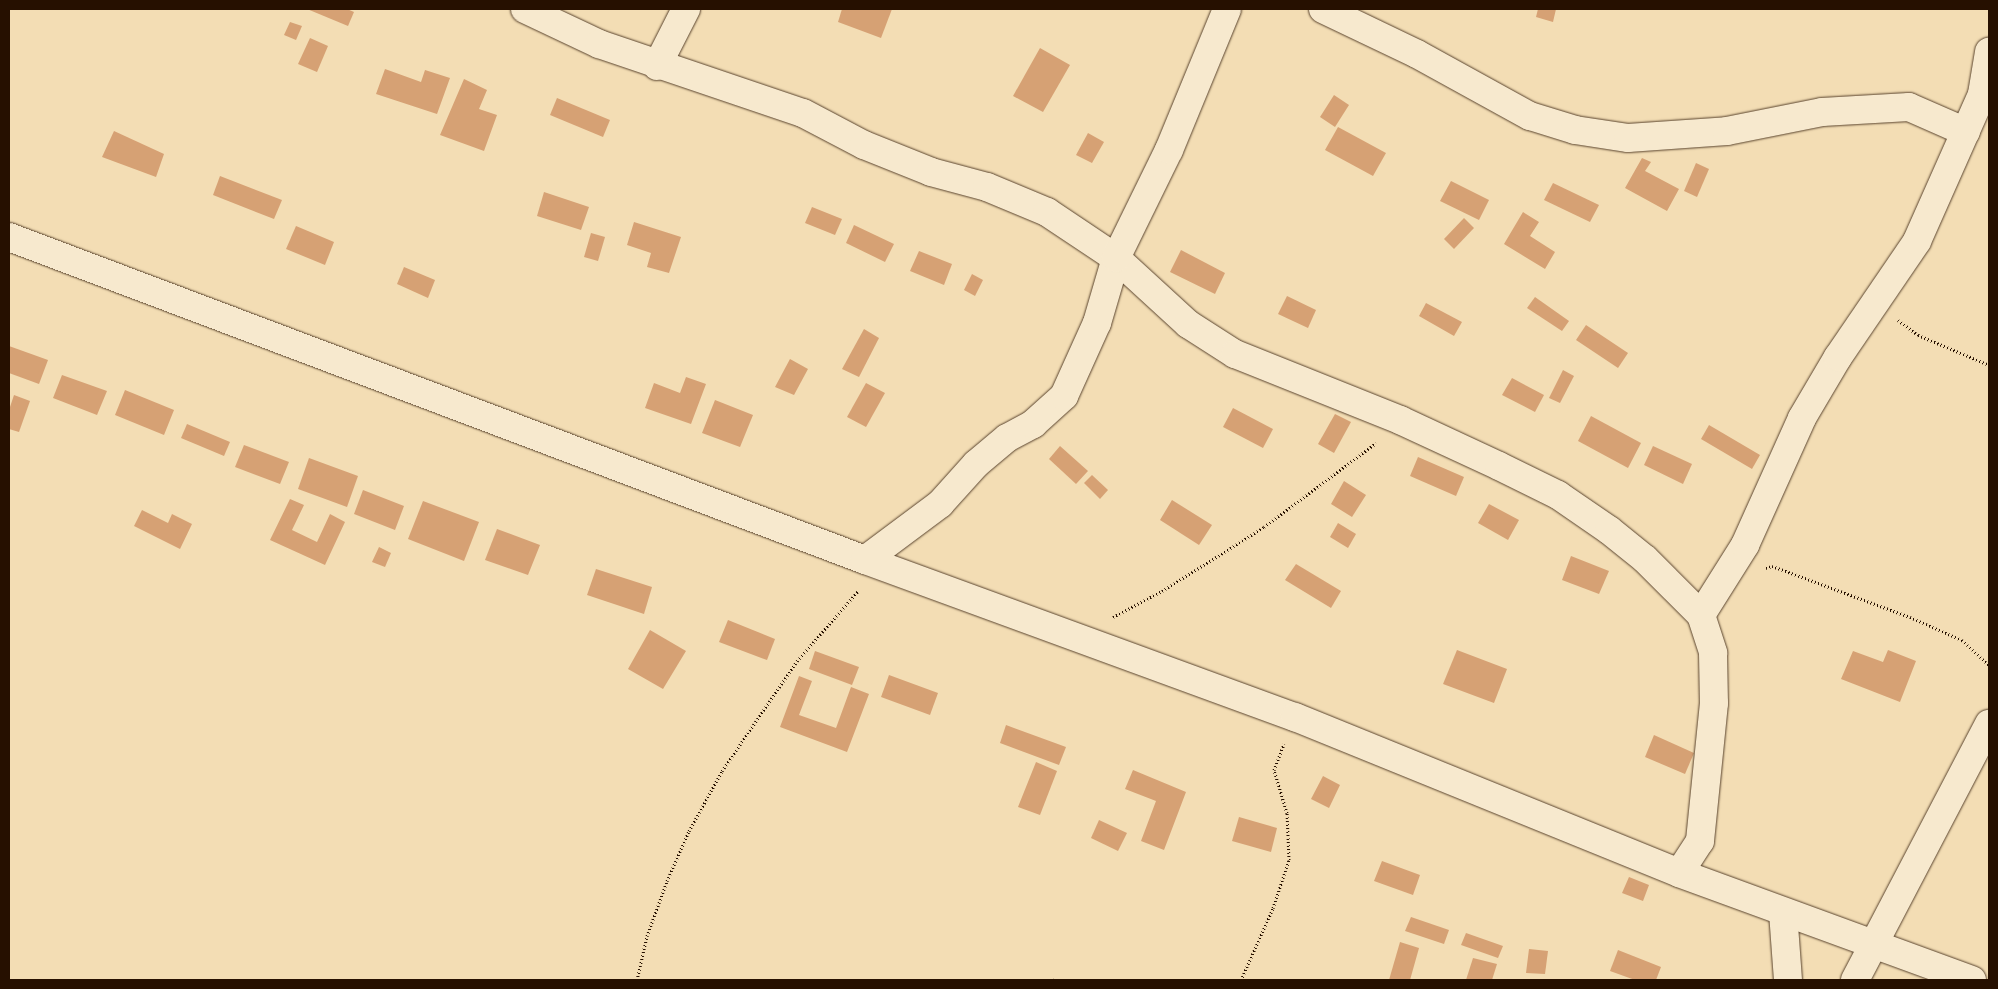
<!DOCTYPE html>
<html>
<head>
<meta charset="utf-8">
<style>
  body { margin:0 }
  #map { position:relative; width:1998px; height:989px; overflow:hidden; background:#f3ddb4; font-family:Vollkorn,serif }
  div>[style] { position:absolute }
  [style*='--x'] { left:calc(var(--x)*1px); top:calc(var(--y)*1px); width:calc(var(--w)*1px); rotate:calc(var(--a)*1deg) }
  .building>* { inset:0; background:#d6a174 }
  .path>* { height:3px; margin-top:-1.5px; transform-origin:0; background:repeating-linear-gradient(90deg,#261000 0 1px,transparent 0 3.5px) }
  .roads { filter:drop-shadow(0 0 1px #59432d) drop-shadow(0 0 1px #59432d) }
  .minor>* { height:28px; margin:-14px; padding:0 14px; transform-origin:14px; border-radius:14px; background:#f7e9ce }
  span { translate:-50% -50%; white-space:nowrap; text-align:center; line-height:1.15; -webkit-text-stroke:4.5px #f7e9ce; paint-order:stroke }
  .frame { position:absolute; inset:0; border:10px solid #261000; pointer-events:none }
</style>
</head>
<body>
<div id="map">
  <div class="building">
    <i style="clip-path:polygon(307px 9px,347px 9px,354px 12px,348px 26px)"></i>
    <i style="clip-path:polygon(842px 9px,892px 9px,881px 38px,838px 22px)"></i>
    <i style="clip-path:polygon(1538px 9px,1556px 9px,1553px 22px,1536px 17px)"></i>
    <i style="clip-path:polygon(290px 22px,302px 26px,296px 40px,284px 35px)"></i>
    <i style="clip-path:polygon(310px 38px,328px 46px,317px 72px,298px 64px)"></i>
    <i style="clip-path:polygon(1040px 48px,1070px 65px,1043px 112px,1013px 96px)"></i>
    <i style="clip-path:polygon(385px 69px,421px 82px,425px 70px,450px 78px,437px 114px,376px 94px)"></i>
    <i style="clip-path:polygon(464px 79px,487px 90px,479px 109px,497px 115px,484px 151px,440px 135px)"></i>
    <i style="clip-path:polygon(1334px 95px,1349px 105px,1335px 127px,1320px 117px)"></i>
    <i style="clip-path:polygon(557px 98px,610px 120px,603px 137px,550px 115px)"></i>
    <i style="clip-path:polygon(1338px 127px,1386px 153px,1373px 176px,1325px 150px)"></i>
    <i style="clip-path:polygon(114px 131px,164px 154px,156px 177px,102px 157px)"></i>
    <i style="clip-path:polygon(1088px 133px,1104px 142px,1092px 163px,1076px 155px)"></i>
    <i style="clip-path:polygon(1642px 158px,1651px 162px,1645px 171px,1679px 189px,1667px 211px,1625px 188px)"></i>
    <i style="clip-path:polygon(1696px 163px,1709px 169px,1697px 197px,1684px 191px)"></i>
    <i style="clip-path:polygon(220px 176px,282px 200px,274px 219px,213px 195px)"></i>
    <i style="clip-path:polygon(1451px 181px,1489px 200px,1479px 220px,1440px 201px)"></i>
    <i style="clip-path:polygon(1553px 183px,1599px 205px,1590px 222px,1544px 200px)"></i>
    <i style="clip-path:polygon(544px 192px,589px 207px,581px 230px,537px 216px)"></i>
    <i style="clip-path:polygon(812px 207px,842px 219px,835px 235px,805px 223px)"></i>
    <i style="clip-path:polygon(1523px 212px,1539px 222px,1530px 236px,1555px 252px,1545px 269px,1504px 244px)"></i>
    <i style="clip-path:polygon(1464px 218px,1474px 228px,1454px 249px,1444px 239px)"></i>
    <i style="clip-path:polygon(634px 222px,681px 237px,669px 273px,647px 267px,651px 253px,627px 245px)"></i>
    <i style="clip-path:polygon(854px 225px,894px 244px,885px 262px,846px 243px)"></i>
    <i style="clip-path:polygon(296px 226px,334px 242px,325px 265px,286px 249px)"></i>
    <i style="clip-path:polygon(591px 233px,605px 237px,598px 261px,584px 257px)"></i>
    <i style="clip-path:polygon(1181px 250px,1225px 273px,1215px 294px,1170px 272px)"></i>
    <i style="clip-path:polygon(919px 251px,952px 264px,944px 285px,910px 271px)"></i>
    <i style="clip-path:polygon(404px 267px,435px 280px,428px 298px,397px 284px)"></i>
    <i style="clip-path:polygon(972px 274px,983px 280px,975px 296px,964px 290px)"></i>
    <i style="clip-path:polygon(1287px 296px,1316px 310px,1308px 328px,1278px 314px)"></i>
    <i style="clip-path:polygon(1535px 297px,1569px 321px,1562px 331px,1527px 308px)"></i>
    <i style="clip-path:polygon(1426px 303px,1462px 322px,1454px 336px,1419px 316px)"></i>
    <i style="clip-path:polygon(1586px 325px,1628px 353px,1618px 368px,1576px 340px)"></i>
    <i style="clip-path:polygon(864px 329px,879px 338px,859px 377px,842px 369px)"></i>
    <i style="clip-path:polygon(9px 346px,48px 360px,39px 384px,9px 373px)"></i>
    <i style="clip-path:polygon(790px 359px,808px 369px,794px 395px,775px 387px)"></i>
    <i style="clip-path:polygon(1563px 370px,1574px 376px,1560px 403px,1549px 398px)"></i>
    <i style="clip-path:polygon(62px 375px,107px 391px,97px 415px,53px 398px)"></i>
    <i style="clip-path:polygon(686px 377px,706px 384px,691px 424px,645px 408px,654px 383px,680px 393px)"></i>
    <i style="clip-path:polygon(1512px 378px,1544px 395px,1535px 412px,1502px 395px)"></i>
    <i style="clip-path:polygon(866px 383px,885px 393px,866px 427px,847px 417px)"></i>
    <i style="clip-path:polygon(125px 390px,174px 410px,164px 435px,115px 415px)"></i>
    <i style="clip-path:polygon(14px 395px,30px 401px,19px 432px,9px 429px,9px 410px)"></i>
    <i style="clip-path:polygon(715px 400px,753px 415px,740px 447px,702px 433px)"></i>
    <i style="clip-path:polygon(1233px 408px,1273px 429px,1263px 448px,1223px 427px)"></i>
    <i style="clip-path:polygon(1335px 414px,1351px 422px,1334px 453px,1318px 444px)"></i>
    <i style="clip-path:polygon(1591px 416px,1641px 443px,1628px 468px,1578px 441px)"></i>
    <i style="clip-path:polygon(187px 424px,230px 442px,224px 456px,181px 438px)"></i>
    <i style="clip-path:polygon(1709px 425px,1760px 455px,1752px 469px,1701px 439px)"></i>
    <i style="clip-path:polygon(244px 445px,289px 462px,280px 484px,235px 467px)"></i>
    <i style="clip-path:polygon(1060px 446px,1088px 471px,1076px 484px,1049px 459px)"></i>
    <i style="clip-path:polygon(1653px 446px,1692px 464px,1683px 484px,1644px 465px)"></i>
    <i style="clip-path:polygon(1418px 457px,1464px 477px,1456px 496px,1410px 476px)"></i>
    <i style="clip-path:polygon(309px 458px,358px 476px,347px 507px,298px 489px)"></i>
    <i style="clip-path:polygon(1092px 475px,1108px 490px,1100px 499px,1084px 483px)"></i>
    <i style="clip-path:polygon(1344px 481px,1366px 495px,1352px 517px,1331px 504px)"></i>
    <i style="clip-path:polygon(363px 490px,404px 506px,395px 530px,354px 514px)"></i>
    <i style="clip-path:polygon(290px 499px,304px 505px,292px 530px,317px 542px,330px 514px,345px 522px,325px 565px,270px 540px)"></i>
    <i style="clip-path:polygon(1172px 500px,1212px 525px,1199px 545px,1160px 520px)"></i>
    <i style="clip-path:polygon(423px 501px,479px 522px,464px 561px,408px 539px)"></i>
    <i style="clip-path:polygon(1489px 504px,1519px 520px,1508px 540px,1478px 523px)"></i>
    <i style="clip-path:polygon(142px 510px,168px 523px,172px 514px,192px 524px,180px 549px,134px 526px)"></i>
    <i style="clip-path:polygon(1338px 523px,1356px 534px,1348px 548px,1330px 537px)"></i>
    <i style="clip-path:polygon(497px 529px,540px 545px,528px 575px,485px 560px)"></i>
    <i style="clip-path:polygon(379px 547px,391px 553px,385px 567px,372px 562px)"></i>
    <i style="clip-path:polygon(1571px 556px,1609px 571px,1599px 594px,1562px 580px)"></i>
    <i style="clip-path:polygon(1296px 564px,1341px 591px,1331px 608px,1285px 580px)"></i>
    <i style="clip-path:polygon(596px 569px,652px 587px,644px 614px,587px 595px)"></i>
    <i style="clip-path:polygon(728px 620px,775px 639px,767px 660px,719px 642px)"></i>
    <i style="clip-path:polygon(650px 630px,686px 651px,663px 689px,628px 669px)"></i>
    <i style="clip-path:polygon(1457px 650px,1507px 669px,1494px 703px,1443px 684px)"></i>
    <i style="clip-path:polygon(1888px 650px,1916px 661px,1900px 702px,1841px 679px,1853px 651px,1883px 662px)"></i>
    <i style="clip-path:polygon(815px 651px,859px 667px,852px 685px,809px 669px)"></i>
    <i style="clip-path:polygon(889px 675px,938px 693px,930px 715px,881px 697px)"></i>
    <i style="clip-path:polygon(799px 676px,812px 681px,799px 715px,836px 728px,851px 687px,869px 694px,847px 752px,780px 727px)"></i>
    <i style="clip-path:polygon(1006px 725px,1066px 747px,1059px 765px,1000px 743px)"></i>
    <i style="clip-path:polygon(1654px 735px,1694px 753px,1685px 774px,1645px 757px)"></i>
    <i style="clip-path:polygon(1036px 762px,1057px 771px,1040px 815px,1018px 807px)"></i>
    <i style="clip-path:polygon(1133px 770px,1186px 792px,1164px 850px,1141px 841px,1156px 801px,1125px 789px)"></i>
    <i style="clip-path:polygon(1323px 776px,1340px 785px,1329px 808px,1311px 799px)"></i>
    <i style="clip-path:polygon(1239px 817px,1277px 828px,1271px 852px,1232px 841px)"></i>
    <i style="clip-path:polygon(1099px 820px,1127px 833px,1118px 851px,1091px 838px)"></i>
    <i style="clip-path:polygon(1382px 861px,1420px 875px,1413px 895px,1374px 881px)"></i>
    <i style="clip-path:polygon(1629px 877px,1649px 885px,1643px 901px,1622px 893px)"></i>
    <i style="clip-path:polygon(1411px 917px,1449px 930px,1444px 944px,1405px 931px)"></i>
    <i style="clip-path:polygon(1466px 933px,1503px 946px,1498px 958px,1461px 945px)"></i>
    <i style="clip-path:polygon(1400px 942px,1419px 948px,1410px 980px,1389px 980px)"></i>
    <i style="clip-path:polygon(1529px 949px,1548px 951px,1545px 974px,1526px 973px)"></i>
    <i style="clip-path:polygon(1618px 950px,1661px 967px,1656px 980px,1635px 980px,1610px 971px)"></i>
    <i style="clip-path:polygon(1473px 958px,1497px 964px,1492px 980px,1466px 980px)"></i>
  </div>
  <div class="path">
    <i style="--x:1898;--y:320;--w:25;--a:37"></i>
    <i style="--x:1918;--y:335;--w:77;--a:22.9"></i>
    <i style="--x:1766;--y:568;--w:6;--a:-18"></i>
    <i style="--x:1772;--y:566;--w:147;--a:20.3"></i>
    <i style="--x:1910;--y:617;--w:57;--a:23.9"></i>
    <i style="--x:1962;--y:640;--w:37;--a:43"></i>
    <i style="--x:1113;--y:617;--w:55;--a:-28"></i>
    <i style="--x:1162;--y:591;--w:120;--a:-32.1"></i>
    <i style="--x:1264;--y:527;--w:140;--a:-36.9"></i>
    <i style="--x:1052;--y:979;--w:1;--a:45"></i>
    <i style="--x:637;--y:980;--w:45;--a:-77.2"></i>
    <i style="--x:647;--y:936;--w:59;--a:-70"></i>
    <i style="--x:667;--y:881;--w:55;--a:-66.3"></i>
    <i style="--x:689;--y:831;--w:68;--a:-61.2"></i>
    <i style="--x:722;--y:771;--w:133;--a:-55.7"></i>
    <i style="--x:797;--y:661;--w:94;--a:-48.9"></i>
    <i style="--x:1241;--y:980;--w:79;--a:-66"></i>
    <i style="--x:1273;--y:908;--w:51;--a:-71.6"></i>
    <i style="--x:1289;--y:860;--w:47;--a:-92.4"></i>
    <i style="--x:1287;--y:813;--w:45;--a:-106.8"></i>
    <i style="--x:1274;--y:770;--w:28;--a:-69"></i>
  </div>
  <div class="roads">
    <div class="minor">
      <i style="--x:525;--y:9;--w:82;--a:25.3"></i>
      <i style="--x:599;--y:44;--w:215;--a:18.7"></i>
      <i style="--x:803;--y:113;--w:69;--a:27.7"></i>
      <i style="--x:864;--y:145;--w:72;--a:21.9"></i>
      <i style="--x:931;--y:172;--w:58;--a:15"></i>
      <i style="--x:987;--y:187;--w:65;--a:22.6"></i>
      <i style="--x:1047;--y:212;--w:83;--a:33.7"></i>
      <i style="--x:1116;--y:258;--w:98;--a:42.5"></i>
      <i style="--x:1188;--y:324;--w:56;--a:32.6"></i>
      <i style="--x:1235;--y:354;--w:178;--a:21.8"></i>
      <i style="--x:1400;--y:420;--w:109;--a:24.9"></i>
      <i style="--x:1499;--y:466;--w:66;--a:26.2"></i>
      <i style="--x:1558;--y:495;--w:62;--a:34.5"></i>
      <i style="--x:1609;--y:530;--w:46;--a:38.9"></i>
      <i style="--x:1645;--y:559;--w:79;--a:45"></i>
      <i style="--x:1701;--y:615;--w:40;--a:72"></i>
      <i style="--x:1713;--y:653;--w:50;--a:88.9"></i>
      <i style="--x:1714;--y:703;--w:139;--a:95.8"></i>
      <i style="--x:1700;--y:841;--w:38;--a:123"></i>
      <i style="--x:1323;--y:9;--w:104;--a:25.6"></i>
      <i style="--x:1417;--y:54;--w:129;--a:28.8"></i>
      <i style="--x:1530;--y:116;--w:47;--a:17.3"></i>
      <i style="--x:1575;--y:130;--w:54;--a:8.6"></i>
      <i style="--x:1628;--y:138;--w:99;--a:-4"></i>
      <i style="--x:1727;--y:131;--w:97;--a:-11.3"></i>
      <i style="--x:1822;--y:112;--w:87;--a:-3.3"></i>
      <i style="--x:1909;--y:107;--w:62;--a:23.7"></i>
      <i style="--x:657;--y:66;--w:64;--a:-63"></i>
      <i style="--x:9;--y:237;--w:915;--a:20.67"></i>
      <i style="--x:865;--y:560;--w:458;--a:20.1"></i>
      <i style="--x:1295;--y:717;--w:414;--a:22.1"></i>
      <i style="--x:1679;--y:873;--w:312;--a:20.1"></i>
      <i style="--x:865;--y:560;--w:94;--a:-36.7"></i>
      <i style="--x:940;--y:504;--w:54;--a:-48"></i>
      <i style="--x:976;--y:464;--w:40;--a:-40"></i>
      <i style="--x:1007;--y:438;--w:30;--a:-28"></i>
      <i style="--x:1033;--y:424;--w:42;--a:-42.1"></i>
      <i style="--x:1064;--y:396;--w:80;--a:-65.7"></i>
      <i style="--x:1097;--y:323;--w:68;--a:-73.7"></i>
      <i style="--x:1116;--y:258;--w:120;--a:-63.9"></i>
      <i style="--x:1169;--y:150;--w:152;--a:-67.6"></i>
      <i style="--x:1701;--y:615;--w:83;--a:-57.8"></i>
      <i style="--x:1745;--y:545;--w:139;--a:-65.8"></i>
      <i style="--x:1802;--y:418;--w:71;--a:-59.5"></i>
      <i style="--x:1838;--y:357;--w:140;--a:-55.7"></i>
      <i style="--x:1917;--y:241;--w:161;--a:-66.1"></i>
      <i style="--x:1982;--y:94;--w:43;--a:-80.5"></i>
      <i style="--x:1783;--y:912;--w:68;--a:85.8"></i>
      <i style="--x:1855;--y:980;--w:289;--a:-62.4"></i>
    </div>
  </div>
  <div class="frame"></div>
</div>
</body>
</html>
